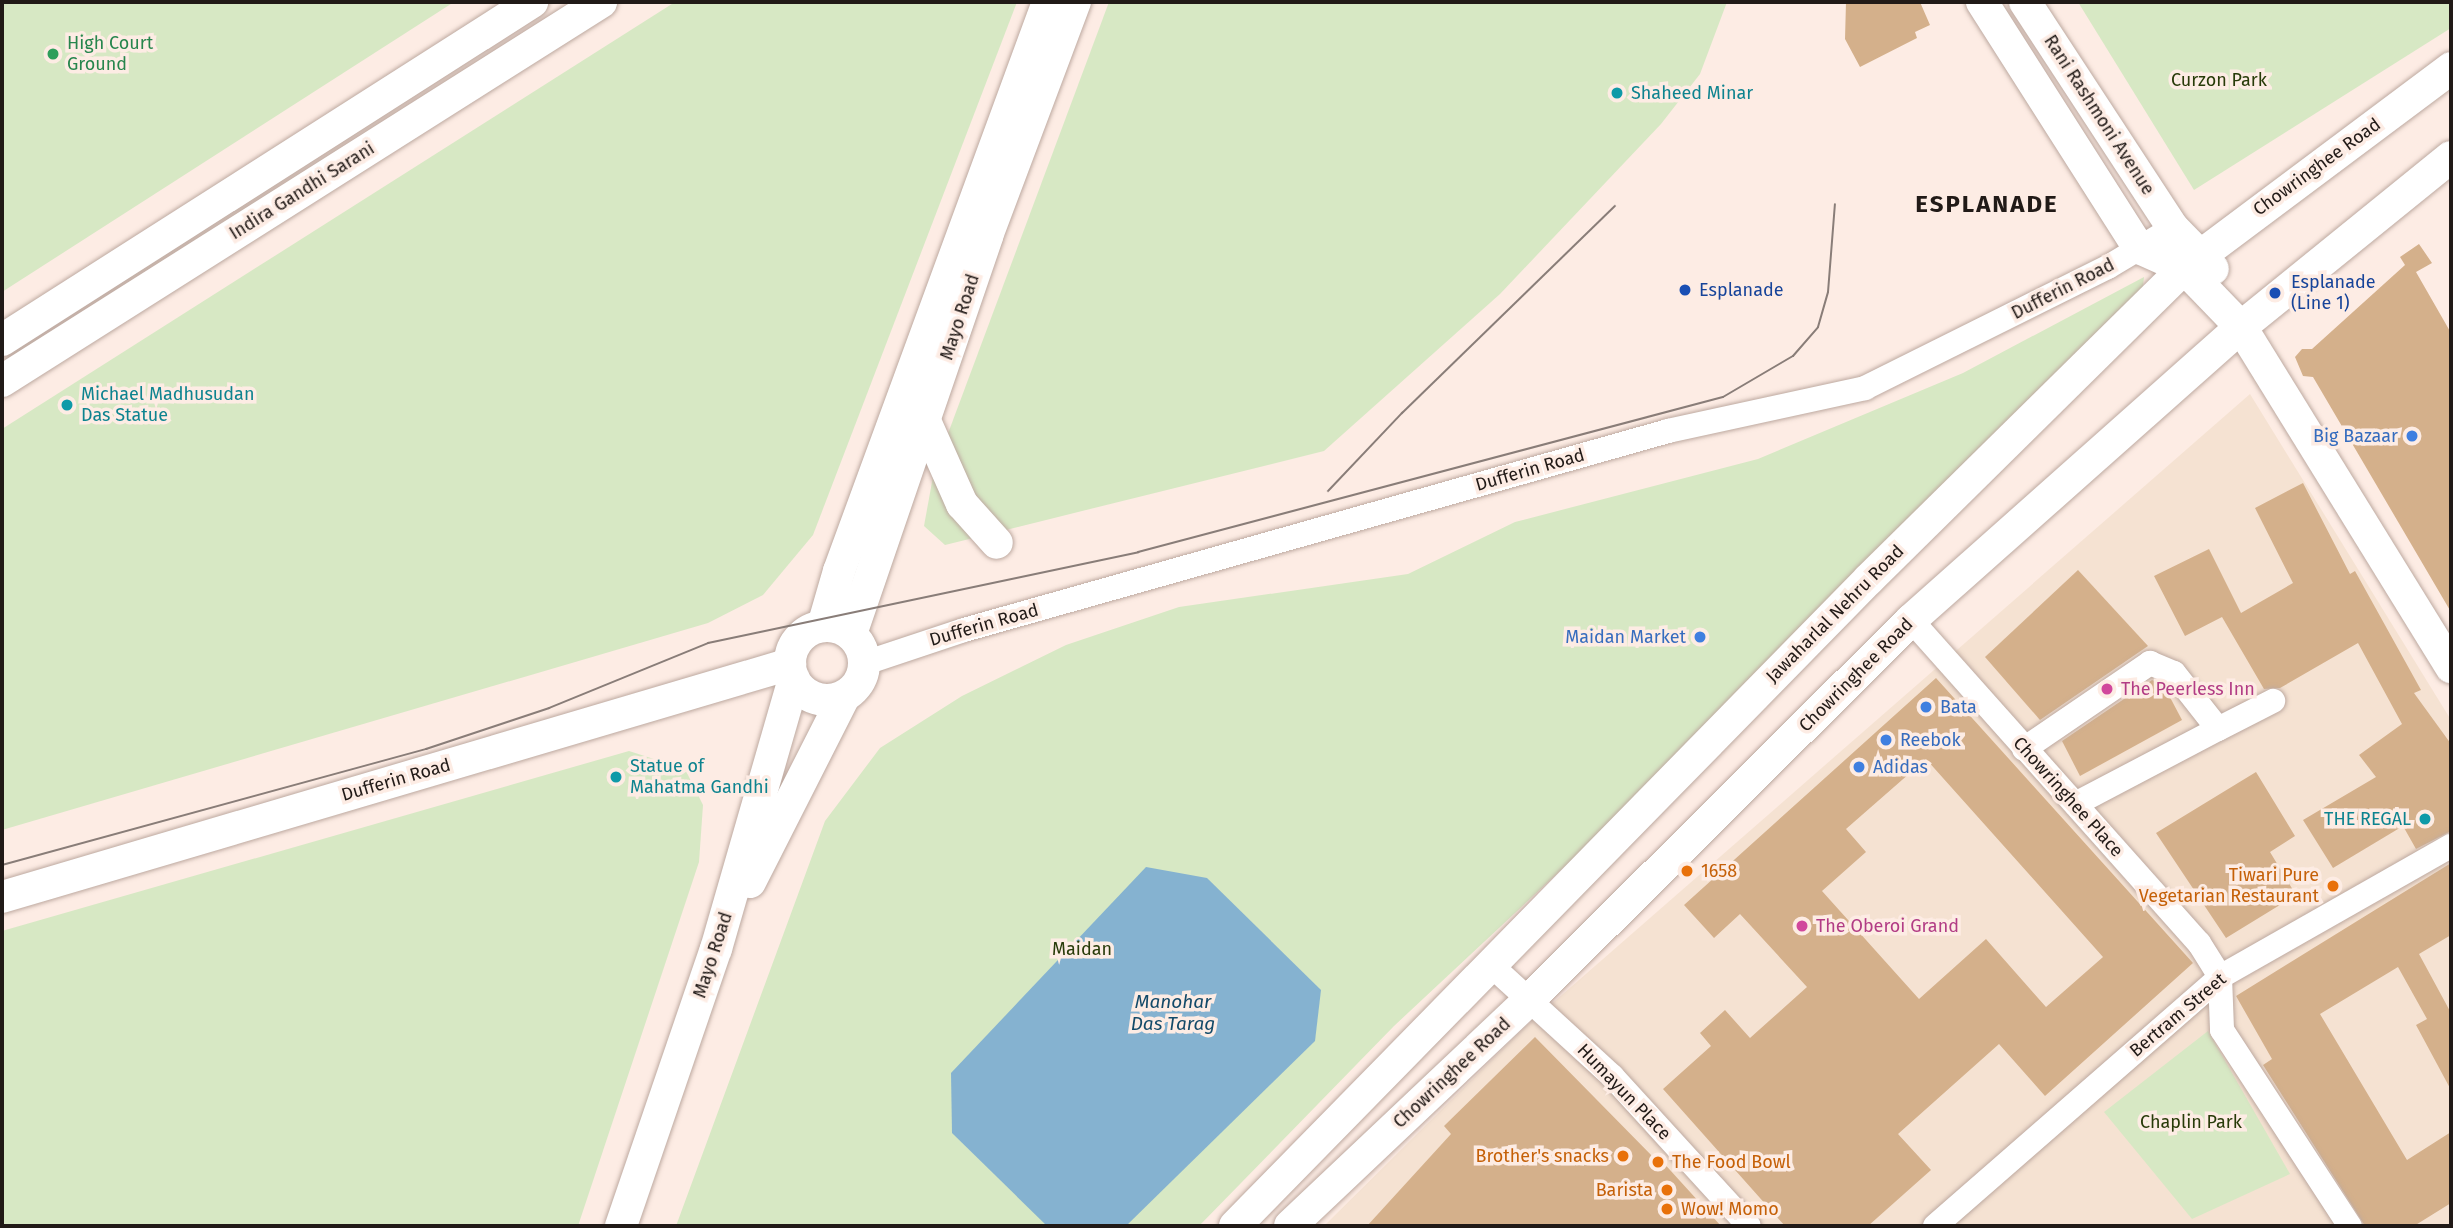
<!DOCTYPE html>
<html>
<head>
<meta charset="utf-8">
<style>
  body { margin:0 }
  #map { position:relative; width:2453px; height:1228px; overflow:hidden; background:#fdece4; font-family:"Fira Sans",sans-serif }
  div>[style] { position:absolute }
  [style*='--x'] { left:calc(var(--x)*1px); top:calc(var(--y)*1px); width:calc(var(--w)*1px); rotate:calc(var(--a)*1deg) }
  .commercial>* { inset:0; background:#f5e2d2 }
  .green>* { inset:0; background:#d7e8c4 }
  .water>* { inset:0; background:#85b2d0 }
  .building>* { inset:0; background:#d4b08b }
  .roads { filter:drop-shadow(0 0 2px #bda9a0) drop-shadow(0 0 2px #bda9a0) }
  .minor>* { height:24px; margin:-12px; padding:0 12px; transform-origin:12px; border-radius:12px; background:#fff }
  .major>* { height:32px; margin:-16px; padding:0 16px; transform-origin:16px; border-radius:16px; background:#fff }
  .major>.ring { margin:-16px; padding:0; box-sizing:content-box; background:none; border:32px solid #fff; border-radius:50% }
  .tram>* { height:2px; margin:-1px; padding:0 1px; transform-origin:1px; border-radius:1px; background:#897d78 }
  .dots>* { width:19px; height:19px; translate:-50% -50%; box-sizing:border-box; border:4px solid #fdece4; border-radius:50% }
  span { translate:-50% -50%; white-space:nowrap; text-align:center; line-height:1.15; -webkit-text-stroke:7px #fdece4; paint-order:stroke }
  .leisure-label { font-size:18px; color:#27864d }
  .left { translate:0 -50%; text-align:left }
  .park-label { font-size:18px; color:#283b09 }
  .culture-label { font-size:18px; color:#0d838f }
  .right { translate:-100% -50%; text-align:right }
  .street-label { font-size:18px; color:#211a17 }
  .transit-label { font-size:18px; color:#164399 }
  .shop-label { font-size:18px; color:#366cbe }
  .hotel-label { font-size:18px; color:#b23c85 }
  .food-label { font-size:18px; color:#c56008 }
  .water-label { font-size:19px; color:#134a69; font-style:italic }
  .district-label { font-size:24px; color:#211a17; font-weight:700; letter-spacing:2px }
  .frame { position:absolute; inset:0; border:4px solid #211a17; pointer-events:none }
</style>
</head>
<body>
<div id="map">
  <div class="commercial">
    <i style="clip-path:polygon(2250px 394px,2451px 720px,2451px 1226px,1324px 1226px,1524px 1028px)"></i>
  </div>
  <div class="green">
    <i style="clip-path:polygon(2px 2px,454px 2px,2px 292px)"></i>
    <i style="clip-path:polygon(675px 2px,1017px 2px,813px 535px,763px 595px,708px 623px,2px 830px,2px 429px)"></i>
    <i style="clip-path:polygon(1109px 2px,1727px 2px,1700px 74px,1661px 124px,1500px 294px,1324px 451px,945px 545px,924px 526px,934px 471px)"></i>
    <i style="clip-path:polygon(2078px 2px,2451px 2px,2451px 28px,2194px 190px)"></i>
    <i style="clip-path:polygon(2144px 277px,2138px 331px,1394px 1026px,1199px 1226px,676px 1226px,825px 821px,880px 748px,962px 696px,1066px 645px,1179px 607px,1408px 574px,1515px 522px,1758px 459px,1963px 373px)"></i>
    <i style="clip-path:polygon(629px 751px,685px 769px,703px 805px,699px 862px,578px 1226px,2px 1226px,2px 931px)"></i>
    <i style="clip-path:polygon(2208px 1031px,2290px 1174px,2192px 1219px,2104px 1112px)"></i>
  </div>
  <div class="water">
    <i style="clip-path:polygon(1146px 867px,1207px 878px,1321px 990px,1315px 1041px,1126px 1226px,1047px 1226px,952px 1133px,951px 1073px)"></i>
  </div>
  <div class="building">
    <i style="clip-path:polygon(1846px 2px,1920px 2px,1930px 25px,1915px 32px,1917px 38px,1860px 67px,1845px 39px)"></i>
    <i style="clip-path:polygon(2419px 244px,2432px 263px,2416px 272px,2451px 333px,2451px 612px,2313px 377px,2303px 376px,2295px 357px,2302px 349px,2312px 349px,2405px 265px,2400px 257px)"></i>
    <i style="clip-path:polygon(2303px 483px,2350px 574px,2355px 571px,2421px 690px,2414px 693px,2451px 744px,2451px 831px,2416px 849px,2403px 826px,2333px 868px,2303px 820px,2376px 777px,2359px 755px,2402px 724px,2358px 643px,2280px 688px,2264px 689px,2222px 617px,2185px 636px,2154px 576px,2209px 549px,2241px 613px,2293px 583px,2255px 508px)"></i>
    <i style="clip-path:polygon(2078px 570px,2148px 646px,2040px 720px,1985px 657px)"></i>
    <i style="clip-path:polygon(evenodd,1936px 678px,2193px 963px,2045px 1096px,1999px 1044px,1898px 1134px,1931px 1170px,1868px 1226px,1785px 1226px,1663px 1089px,1711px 1046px,1700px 1033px,1725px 1010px,1750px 1038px,1807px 987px,1740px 914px,1714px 938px,1684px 905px,1936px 678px,1926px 759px,2103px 957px,2046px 1007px,1986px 939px,1919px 999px,1822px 891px,1866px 852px,1846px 829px,1926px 759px)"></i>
    <i style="clip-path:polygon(2152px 680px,2163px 684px,2182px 720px,2080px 776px,2062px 741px)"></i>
    <i style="clip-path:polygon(2256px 772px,2295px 836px,2270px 852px,2296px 895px,2226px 938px,2156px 833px)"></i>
    <i style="clip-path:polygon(2451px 863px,2451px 935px,2419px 954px,2451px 1013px,2451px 1090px,2416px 1025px,2427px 1019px,2398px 967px,2320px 1014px,2407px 1160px,2451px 1132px,2451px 1203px,2414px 1226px,2365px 1226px,2263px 1065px,2272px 1059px,2236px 996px)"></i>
    <i style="clip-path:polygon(1535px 1037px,1657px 1161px,1660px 1159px,1721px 1226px,1367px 1226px,1451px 1134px,1444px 1126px)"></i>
  </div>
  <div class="roads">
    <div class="minor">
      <i style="--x:1911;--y:620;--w:433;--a:48.3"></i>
      <i style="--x:2199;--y:943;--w:40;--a:58"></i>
      <i style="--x:2220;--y:977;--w:53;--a:87.8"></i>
      <i style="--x:2222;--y:1030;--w:234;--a:56.9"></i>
      <i style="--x:865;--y:663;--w:104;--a:-18.4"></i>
      <i style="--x:964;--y:630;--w:732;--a:-15.78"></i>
      <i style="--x:1668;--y:431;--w:202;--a:-12.3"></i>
      <i style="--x:1865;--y:388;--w:271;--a:-26.5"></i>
      <i style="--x:2108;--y:267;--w:76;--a:-31"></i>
      <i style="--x:2218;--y:729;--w:62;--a:-27"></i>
      <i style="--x:2024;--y:749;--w:153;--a:-34.3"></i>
      <i style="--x:2150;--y:663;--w:26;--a:23"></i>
      <i style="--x:2174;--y:673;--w:71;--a:51.8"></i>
      <i style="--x:2218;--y:729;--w:161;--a:152.3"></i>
      <i style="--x:1492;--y:966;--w:163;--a:42.5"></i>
      <i style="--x:1612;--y:1076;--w:203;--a:47.6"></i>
      <i style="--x:1935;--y:1226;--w:378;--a:-41.1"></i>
      <i style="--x:2220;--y:977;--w:266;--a:-29.6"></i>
    </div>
    <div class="major">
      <i style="--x:1982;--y:2;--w:292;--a:57.5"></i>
      <i style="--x:2139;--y:248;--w:49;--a:24"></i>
      <i style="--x:2184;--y:268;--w:82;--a:46"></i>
      <i style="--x:2241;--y:327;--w:400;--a:58.3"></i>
      <i style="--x:2025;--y:2;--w:270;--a:56.8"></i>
      <i style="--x:2173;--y:228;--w:57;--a:45.7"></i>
      <i style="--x:2;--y:340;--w:629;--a:-32.53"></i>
      <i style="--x:2;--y:381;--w:709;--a:-32.32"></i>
      <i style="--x:925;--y:421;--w:91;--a:66"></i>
      <i style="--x:962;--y:504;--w:52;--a:48.1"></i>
      <i class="ring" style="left:790px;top:626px;width:42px;height:42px"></i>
      <i style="--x:823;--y:626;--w:57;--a:-73.8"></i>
      <i style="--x:839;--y:571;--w:606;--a:-69.83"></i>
      <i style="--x:851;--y:634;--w:421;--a:-71.1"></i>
      <i style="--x:987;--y:236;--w:250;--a:-69.4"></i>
      <i style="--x:750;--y:882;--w:208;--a:-63.1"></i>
      <i style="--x:2;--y:897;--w:822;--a:-16.47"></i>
      <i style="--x:621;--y:1226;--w:293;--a:-71.1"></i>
      <i style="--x:716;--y:949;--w:281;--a:-73.9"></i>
      <i style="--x:1235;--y:1226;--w:906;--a:-45.58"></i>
      <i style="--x:1869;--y:579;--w:443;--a:-44.6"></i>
      <i style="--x:2184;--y:268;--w:334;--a:-36.8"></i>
      <i style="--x:1290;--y:1226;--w:332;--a:-43.4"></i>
      <i style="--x:1531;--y:998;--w:536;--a:-44.85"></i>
      <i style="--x:1911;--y:620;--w:441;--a:-41.6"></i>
      <i style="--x:2241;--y:327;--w:270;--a:-39"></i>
    </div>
  </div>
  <div class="tram">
    <i style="--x:1328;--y:491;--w:108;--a:-46.5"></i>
    <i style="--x:1402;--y:413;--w:297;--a:-44.2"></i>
    <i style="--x:2;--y:865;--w:440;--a:-15.3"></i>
    <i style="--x:426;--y:749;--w:130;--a:-18.4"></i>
    <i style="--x:549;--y:708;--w:172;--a:-22.2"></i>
    <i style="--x:708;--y:643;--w:440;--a:-11.9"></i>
    <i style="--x:1138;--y:552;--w:605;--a:-14.84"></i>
    <i style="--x:1723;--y:397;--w:81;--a:-30.4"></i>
    <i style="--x:1793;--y:356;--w:38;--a:-49"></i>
    <i style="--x:1818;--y:327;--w:36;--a:-74"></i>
    <i style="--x:1828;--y:292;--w:88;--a:-85.5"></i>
  </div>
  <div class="dots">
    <i style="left:53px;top:54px;background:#2e9e5b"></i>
    <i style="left:1617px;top:93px;background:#0f9aa8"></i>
    <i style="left:1685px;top:290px;background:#1a4fb4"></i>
    <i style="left:2275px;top:293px;background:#1a4fb4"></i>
    <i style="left:67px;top:405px;background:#0f9aa8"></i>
    <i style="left:2412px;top:436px;background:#3f7fe0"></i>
    <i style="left:1700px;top:637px;background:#3f7fe0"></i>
    <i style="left:2107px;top:689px;background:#d1479c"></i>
    <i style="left:1926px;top:707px;background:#3f7fe0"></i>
    <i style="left:1886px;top:740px;background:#3f7fe0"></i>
    <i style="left:1859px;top:767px;background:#3f7fe0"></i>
    <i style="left:616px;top:777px;background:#0f9aa8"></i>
    <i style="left:2425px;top:819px;background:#0f9aa8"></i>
    <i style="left:1687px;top:871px;background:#e8710a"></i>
    <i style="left:2333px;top:886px;background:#e8710a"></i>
    <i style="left:1802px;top:926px;background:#d1479c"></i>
    <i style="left:1623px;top:1156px;background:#e8710a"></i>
    <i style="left:1658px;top:1162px;background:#e8710a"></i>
    <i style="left:1667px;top:1190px;background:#e8710a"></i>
    <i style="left:1667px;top:1209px;background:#e8710a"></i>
  </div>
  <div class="leisure-label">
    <span class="left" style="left:67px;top:54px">High Court<br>Ground</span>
  </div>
  <div class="park-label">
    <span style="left:2219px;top:80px">Curzon Park</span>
    <span style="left:1082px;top:949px">Maidan</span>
    <span style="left:2191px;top:1122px">Chaplin Park</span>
  </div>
  <div class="culture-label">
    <span class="left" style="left:1631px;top:93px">Shaheed Minar</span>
    <span class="left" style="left:81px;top:405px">Michael Madhusudan<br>Das Statue</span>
    <span class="left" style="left:630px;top:777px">Statue of<br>Mahatma Gandhi</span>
    <span class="right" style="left:2411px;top:819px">THE REGAL</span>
  </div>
  <div class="street-label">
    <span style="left:2099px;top:115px;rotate:57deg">Rani Rashmoni Avenue</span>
    <span style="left:2317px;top:167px;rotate:-36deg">Chowringhee Road</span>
    <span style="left:302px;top:191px;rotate:-32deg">Indira Gandhi Sarani</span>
    <span style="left:2063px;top:289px;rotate:-27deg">Dufferin Road</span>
    <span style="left:960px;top:317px;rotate:-72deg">Mayo Road</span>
    <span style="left:1530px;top:470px;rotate:-16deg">Dufferin Road</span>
    <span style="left:1835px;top:614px;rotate:-45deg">Jawaharlal Nehru Road</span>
    <span style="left:984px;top:625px;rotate:-16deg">Dufferin Road</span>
    <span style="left:1856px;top:675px;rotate:-45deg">Chowringhee Road</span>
    <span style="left:396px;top:780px;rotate:-16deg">Dufferin Road</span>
    <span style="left:2068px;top:797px;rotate:48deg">Chowringhee Place</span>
    <span style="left:713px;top:955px;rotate:-72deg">Mayo Road</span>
    <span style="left:2178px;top:1015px;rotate:-40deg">Bertram Street</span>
    <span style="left:1452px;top:1073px;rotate:-43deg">Chowringhee Road</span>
    <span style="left:1624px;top:1092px;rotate:46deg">Humayun Place</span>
  </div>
  <div class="transit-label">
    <span class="left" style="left:2291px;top:293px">Esplanade<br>(Line 1)</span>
    <span class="left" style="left:1699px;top:290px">Esplanade</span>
  </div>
  <div class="shop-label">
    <span class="right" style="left:2398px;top:436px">Big Bazaar</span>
    <span class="right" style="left:1686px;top:637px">Maidan Market</span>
    <span class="left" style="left:1940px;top:707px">Bata</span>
    <span class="left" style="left:1900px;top:740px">Reebok</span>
    <span class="left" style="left:1873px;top:767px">Adidas</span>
  </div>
  <div class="hotel-label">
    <span class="left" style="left:2121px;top:689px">The Peerless Inn</span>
    <span class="left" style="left:1816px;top:926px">The Oberoi Grand</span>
  </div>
  <div class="food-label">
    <span class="left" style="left:1701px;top:871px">1658</span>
    <span class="right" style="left:2319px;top:886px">Tiwari Pure<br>Vegetarian Restaurant</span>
    <span class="right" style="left:1609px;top:1156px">Brother's snacks</span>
    <span class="left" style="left:1672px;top:1162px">The Food Bowl</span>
    <span class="right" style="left:1653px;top:1190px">Barista</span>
    <span class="left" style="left:1681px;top:1209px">Wow! Momo</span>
  </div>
  <div class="water-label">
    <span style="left:1173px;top:1013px">Manohar<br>Das Tarag</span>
  </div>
  <div class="district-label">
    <span style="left:1987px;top:205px">ESPLANADE</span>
  </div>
  <div class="frame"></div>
</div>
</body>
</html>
